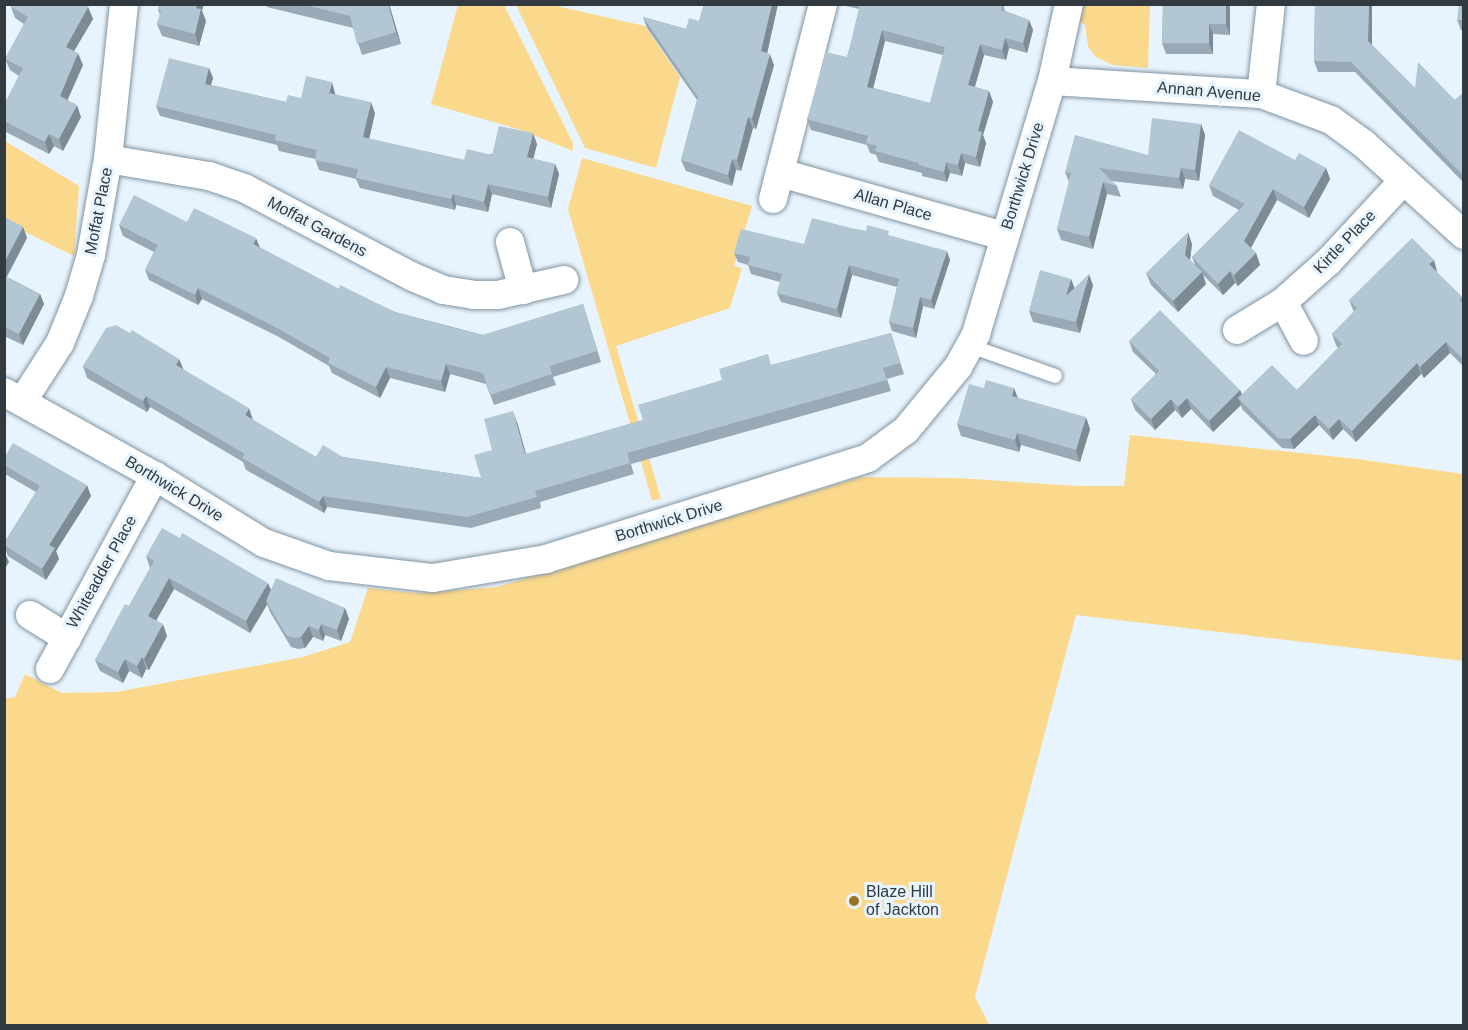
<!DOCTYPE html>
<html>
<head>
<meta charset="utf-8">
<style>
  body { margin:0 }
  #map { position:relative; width:1468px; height:1030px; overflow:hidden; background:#e8f4fd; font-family:Arial,sans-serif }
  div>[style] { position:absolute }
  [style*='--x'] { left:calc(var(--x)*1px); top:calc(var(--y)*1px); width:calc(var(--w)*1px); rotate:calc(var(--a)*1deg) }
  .green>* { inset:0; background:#fad88c }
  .roads { filter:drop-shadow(0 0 2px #8194a2) drop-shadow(0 0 2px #8194a2) }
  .service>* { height:14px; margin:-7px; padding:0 7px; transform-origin:7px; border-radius:7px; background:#fff }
  .minor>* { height:28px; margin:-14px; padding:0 14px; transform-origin:14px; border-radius:14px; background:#fff }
  .wall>* { inset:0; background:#99aab6 }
  .shaded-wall>* { inset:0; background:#7d8b94 }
  .building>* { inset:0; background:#b2c6d4 }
  .dots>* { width:16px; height:16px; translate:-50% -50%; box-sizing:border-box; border:3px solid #e8f4fd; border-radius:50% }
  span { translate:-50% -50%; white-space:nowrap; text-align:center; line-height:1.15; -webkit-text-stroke:6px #e8f4fd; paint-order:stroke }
  .street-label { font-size:16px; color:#323a40 }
  .poi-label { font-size:16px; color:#323a40 }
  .left { translate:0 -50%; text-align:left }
  .frame { position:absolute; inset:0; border:6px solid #323a40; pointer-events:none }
</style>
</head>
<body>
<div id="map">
  <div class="green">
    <i style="clip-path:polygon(458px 5px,504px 5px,573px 143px,573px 151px,521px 130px,431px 104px)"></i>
    <i style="clip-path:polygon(516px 5px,552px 5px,645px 26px,680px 77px,656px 168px,585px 148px)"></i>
    <i style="clip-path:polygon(1083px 5px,1150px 5px,1148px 68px,1113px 65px,1096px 57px,1088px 47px,1085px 24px,1079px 22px)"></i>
    <i style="clip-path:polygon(5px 141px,79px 186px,74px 256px,5px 222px)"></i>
    <i style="clip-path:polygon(582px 158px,752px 206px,734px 266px,742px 268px,730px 308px,616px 346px,661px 499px,652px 500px,568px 209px)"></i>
    <i style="clip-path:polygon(1130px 435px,1357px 459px,1463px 474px,1463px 661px,1076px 615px,975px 997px,989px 1025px,5px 1026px,5px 699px,15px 697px,25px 674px,62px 693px,116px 692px,303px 657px,350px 642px,368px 588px,418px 593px,497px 587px,861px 477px,957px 478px,1077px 486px,1124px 486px)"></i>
  </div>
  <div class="roads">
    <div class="service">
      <i style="--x:970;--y:346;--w:90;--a:19.4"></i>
    </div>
    <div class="minor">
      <i style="--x:1052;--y:81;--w:209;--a:3.6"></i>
      <i style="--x:1261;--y:94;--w:75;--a:20.4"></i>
      <i style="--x:1331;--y:120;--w:41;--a:36"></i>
      <i style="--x:1364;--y:144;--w:135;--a:42.3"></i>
      <i style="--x:1261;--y:94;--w:91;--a:-83.7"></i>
      <i style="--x:108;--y:159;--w:102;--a:9.6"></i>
      <i style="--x:209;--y:176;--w:37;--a:19"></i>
      <i style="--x:244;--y:188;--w:191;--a:27.8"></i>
      <i style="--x:413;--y:277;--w:33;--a:23"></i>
      <i style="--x:443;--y:290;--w:30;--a:9"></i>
      <i style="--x:473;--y:295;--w:25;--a:0"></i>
      <i style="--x:498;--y:295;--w:68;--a:-12.8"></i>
      <i style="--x:781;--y:173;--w:232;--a:15.8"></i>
      <i style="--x:773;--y:199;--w:201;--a:-75.6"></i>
      <i style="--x:510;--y:242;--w:50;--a:74.8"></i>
      <i style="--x:1283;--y:302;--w:44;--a:61.7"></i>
      <i style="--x:1237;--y:330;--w:54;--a:-31.3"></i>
      <i style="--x:1283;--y:302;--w:62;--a:-41.7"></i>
      <i style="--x:1329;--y:261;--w:110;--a:-47.2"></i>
      <i style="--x:4;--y:392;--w:173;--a:29.1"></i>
      <i style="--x:155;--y:476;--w:128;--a:31.6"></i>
      <i style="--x:264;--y:543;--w:69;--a:19.5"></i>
      <i style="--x:329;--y:566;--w:105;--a:6.6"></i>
      <i style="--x:433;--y:578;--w:115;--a:-9.5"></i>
      <i style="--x:546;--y:559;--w:337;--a:-17.4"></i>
      <i style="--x:868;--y:458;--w:47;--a:-36.4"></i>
      <i style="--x:906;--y:430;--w:82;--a:-50.5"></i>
      <i style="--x:958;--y:367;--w:38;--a:-61"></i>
      <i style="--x:976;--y:334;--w:264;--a:-73.3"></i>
      <i style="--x:1052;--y:81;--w:79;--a:-77.6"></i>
      <i style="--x:22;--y:402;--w:70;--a:-57.2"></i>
      <i style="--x:60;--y:343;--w:51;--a:-68"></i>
      <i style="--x:79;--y:296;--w:43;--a:-73.7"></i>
      <i style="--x:91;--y:255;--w:97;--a:-80"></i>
      <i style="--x:108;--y:159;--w:156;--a:-84.1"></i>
      <i style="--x:30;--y:615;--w:44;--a:31.9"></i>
      <i style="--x:50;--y:669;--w:220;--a:-61.5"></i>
    </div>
  </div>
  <div class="wall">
    <i style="clip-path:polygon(266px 4px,389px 4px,401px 44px,362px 55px,353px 28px,267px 7px)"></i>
    <i style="clip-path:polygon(704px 4px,778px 4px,767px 53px,774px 65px,756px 129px,753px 128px,741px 171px,736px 170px,732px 186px,686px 171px,681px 160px,697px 100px,647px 28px,643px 17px,686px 29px,699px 21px)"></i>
    <i style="clip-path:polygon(evenodd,845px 4px,1003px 4px,1005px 11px,1029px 20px,1033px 30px,1027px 53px,1009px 48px,1006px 60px,984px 55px,975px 87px,989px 91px,993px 102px,983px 135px,986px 143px,980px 167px,965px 163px,962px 176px,950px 173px,947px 182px,922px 176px,922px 173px,879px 162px,876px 155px,870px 153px,867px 145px,811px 130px,807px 119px,847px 57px,851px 43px,859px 9px,846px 6px,845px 4px,885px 41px,943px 55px,930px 103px,873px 88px,885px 41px)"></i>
    <i style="clip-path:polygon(1163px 4px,1229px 4px,1230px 8px,1230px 35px,1213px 34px,1213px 54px,1166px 54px,1162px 43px)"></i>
    <i style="clip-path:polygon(1315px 4px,1372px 4px,1372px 45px,1415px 88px,1455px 100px,1464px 92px,1464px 183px,1355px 72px,1318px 72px,1314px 61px)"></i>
    <i style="clip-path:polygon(1464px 4px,1464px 30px,1461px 30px,1457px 20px)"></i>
    <i style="clip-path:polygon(11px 7px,88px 7px,93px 19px,74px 51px,83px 65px,67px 100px,81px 117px,63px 151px,54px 146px,49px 154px,4px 131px,4px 105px,19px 76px,10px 70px,5px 59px,24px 24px,15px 18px)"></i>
    <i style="clip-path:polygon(158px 9px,202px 11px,206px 21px,199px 46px,162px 36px,157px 24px,160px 15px)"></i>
    <i style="clip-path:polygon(209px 68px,213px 78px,211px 85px,286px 102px,301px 98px,335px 93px,335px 94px,375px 113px,369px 139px,464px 160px,537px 144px,533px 159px,555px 164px,559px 174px,551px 208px,492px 194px,488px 212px,456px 205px,455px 210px,360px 188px,356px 179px,319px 170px,315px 159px,279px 151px,277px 145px,160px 116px,156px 106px)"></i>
    <i style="clip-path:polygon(1201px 124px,1205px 135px,1199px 181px,1185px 179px,1183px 189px,1111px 181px,1117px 186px,1121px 197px,1107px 194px,1093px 249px,1061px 240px,1057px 229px,1069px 182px,1065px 172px,1148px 155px)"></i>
    <i style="clip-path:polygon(1295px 160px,1326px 168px,1330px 179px,1309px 218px,1277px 200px,1251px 248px,1256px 253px,1260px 265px,1238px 286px,1235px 283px,1223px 295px,1203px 275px,1206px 284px,1178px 312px,1151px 285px,1146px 273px,1192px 244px,1190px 260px,1195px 265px,1192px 257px,1239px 210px,1213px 196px,1209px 185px)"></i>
    <i style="clip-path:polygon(4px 217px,23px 227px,27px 238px,7px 277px,40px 294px,44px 304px,23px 345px,4px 336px)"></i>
    <i style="clip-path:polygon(187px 222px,259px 247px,339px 289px,395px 312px,483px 335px,583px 304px,601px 362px,553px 377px,556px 385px,494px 405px,486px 384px,450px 374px,445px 392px,390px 378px,380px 398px,332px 373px,329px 366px,279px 337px,202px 299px,198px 305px,149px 280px,145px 270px,154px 252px,123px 236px,119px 225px)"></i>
    <i style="clip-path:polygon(855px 229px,891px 236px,950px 260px,934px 309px,923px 306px,916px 338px,892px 331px,889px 322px,897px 287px,852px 275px,841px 318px,781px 302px,777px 293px,780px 282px,751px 274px,748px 265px,738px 262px,734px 253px,804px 244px)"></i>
    <i style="clip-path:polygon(1437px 271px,1436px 272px,1462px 297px,1464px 302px,1464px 367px,1450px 353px,1424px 378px,1421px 374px,1356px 442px,1343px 429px,1333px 440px,1319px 425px,1294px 449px,1282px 448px,1242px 409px,1241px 405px,1213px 432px,1191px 409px,1182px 418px,1175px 410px,1155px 430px,1135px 410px,1131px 399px,1156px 374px,1133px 352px,1129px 341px,1240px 390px,1242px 394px,1297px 390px,1338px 348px,1336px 345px,1332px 334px,1354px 312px,1349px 300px)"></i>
    <i style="clip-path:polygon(1071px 279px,1074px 288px,1093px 285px,1080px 333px,1033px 322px,1029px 311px)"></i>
    <i style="clip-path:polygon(891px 333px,904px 374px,887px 379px,891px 391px,631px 464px,634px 474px,540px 502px,541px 508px,471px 528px,327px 507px,324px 513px,246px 470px,243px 462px,150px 407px,147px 412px,87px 378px,83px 366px,179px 359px,183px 369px,253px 420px,316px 457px,343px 457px,481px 478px,492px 450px,517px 422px,526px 454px,643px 420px,722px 380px,772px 365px)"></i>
    <i style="clip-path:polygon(984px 388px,1014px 388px,1018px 398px,1090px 429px,1080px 462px,1021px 445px,1019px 452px,961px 436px,957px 424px)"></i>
    <i style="clip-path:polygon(4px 458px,91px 496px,56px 551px,59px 559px,46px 580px,8px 556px,4px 547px,4px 543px,36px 492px,5px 474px)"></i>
    <i style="clip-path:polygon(146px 556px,271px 590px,345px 608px,349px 619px,341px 641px,325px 635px,323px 641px,313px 637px,305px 648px,298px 649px,291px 647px,270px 612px,267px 604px,250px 633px,174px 589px,156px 620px,167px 636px,149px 670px,146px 669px,142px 678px,129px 671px,123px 683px,100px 671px,95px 660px,129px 606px,150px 568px)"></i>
  </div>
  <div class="shaded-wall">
    <i style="clip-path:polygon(196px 4px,204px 4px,202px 11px,206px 21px,199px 46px,195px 34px)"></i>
    <i style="clip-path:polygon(388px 4px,389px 4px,401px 44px,396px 32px)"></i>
    <i style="clip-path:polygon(772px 4px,778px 4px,765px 63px,761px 51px)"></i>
    <i style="clip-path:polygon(1226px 4px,1229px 4px,1230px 8px,1230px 35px,1226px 24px)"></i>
    <i style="clip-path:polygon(1369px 4px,1372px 4px,1372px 51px,1368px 41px)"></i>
    <i style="clip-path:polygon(88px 7px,93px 19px,70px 58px,66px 47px)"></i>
    <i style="clip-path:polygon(1029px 20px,1033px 30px,1027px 53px,1023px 43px)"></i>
    <i style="clip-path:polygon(1209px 24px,1213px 34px,1213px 54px,1209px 43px)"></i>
    <i style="clip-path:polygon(882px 30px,885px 41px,871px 97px,867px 87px)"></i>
    <i style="clip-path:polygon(1005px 38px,1009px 48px,1006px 60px,1002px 50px)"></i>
    <i style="clip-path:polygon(980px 44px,984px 55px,972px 96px,968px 85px)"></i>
    <i style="clip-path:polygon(78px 53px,83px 65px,64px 108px,60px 96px)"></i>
    <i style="clip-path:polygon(770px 54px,774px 65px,756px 129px,752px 118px)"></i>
    <i style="clip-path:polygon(209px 68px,213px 78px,208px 94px,205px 84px)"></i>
    <i style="clip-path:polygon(332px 82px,335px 93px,333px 103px,329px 93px)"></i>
    <i style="clip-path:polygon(989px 91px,993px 102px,983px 135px,986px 143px,980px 167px,976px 157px,978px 131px)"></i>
    <i style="clip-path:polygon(371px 102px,375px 113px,367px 148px,363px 137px)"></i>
    <i style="clip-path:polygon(77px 105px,81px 117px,63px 151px,59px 139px)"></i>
    <i style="clip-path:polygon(748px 117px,753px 128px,741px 171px,737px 160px)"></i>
    <i style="clip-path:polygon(1201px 124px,1205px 135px,1199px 181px,1195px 170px)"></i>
    <i style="clip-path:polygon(533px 133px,537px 144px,531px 168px,527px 157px)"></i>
    <i style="clip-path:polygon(49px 134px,54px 146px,49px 154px,45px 142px)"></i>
    <i style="clip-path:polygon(961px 153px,965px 163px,962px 176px,958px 165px)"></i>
    <i style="clip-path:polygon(732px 159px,736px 170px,732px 186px,728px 175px)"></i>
    <i style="clip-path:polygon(946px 162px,950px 173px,947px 182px,944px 172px)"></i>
    <i style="clip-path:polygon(555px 164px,559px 174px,551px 208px,548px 197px)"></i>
    <i style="clip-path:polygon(1181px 168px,1185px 179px,1183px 189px,1179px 178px)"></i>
    <i style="clip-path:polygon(1326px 168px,1330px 179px,1309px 218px,1304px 207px)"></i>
    <i style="clip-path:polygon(1103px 182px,1107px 194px,1093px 249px,1089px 237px)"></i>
    <i style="clip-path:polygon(488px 184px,492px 194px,488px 212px,484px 202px)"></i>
    <i style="clip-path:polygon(1273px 189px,1277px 200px,1248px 253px,1244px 241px)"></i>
    <i style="clip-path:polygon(453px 194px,456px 205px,455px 210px,451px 199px)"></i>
    <i style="clip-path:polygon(23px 227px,27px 238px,4px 281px,4px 263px)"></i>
    <i style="clip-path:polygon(1188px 232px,1192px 244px,1189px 267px,1185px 255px)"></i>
    <i style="clip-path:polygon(256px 238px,260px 248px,253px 244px)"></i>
    <i style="clip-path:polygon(947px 251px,950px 260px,934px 309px,931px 300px)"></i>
    <i style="clip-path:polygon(1256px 253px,1260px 265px,1238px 286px,1234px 275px)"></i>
    <i style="clip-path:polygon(1434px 260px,1437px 271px,1433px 275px,1429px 264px)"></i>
    <i style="clip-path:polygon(849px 265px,852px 275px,841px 318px,837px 309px)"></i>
    <i style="clip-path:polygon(1230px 271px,1235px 283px,1223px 295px,1218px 284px)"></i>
    <i style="clip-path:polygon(1202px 272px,1206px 284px,1178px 312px,1173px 301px)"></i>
    <i style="clip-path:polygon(1089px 274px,1093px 285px,1080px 333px,1076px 322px)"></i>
    <i style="clip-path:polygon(1071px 279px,1075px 289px,1066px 296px)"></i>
    <i style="clip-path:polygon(198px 288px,202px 299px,198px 305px,195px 295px)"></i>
    <i style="clip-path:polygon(40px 294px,44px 304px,23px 345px,19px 334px)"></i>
    <i style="clip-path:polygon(920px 297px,923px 306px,916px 338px,913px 328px)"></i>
    <i style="clip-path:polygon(1446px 342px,1450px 353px,1424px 378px,1420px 367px)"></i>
    <i style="clip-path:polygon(179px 359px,184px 371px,176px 365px)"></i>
    <i style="clip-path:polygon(1417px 363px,1421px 374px,1356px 442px,1352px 431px)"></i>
    <i style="clip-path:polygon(446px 364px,450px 374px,445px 392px,441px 381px)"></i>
    <i style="clip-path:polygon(386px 367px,390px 378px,380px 398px,376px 387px)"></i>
    <i style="clip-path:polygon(1014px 388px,1018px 400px,1012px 396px)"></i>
    <i style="clip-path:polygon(1240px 390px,1244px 401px,1238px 398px,1241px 405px,1213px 432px,1209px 421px)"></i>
    <i style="clip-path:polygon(146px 396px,150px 407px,147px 412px,143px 401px)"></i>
    <i style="clip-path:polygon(1187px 398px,1191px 409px,1182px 418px,1178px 407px)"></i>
    <i style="clip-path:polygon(1171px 399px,1175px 410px,1155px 430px,1151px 419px)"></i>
    <i style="clip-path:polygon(249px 408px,253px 420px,245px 415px)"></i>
    <i style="clip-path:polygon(513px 411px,517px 422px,529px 465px,525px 454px)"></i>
    <i style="clip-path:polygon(1315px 415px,1319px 425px,1294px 449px,1290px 439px)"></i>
    <i style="clip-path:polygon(1086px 417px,1090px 429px,1080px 462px,1076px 450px)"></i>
    <i style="clip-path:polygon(1339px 419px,1343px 429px,1333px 440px,1329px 429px)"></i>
    <i style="clip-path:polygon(1017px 433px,1021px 445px,1019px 452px,1015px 440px)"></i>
    <i style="clip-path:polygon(87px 485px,91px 496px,56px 551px,59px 559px,46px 580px,42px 569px,49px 545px)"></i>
    <i style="clip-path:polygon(323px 496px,327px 507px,324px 513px,319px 502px)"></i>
    <i style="clip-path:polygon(4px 551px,9px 562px,4px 570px)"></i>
    <i style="clip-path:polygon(169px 578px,174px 589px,152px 628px,148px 616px)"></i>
    <i style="clip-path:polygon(268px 583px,273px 595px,250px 633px,246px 621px)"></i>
    <i style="clip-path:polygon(345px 608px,349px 619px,341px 641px,337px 630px)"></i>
    <i style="clip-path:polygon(163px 624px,167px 636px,149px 670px,144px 659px)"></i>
    <i style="clip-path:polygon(321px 624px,325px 635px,323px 641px,319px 630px)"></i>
    <i style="clip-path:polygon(309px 626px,313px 637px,305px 648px,301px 637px)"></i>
    <i style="clip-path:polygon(142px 657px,146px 669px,142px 678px,137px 666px)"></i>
    <i style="clip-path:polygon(125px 659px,129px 671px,123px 683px,118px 672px)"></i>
  </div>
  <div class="building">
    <i style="clip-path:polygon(12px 4px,84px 4px,88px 7px,66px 47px,78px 53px,60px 96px,77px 105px,59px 139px,49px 134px,45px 142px,4px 121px,4px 105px,23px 68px,5px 59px,28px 17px,11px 7px)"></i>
    <i style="clip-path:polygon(159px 4px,196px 4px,195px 8px,201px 9px,195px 34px,157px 24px,161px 10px,158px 9px)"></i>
    <i style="clip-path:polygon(301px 4px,388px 4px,396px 32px,357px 44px,350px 16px)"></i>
    <i style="clip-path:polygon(704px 4px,772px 4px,761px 51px,770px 54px,752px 118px,748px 117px,737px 160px,732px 159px,728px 175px,681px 160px,698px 97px,643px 17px,686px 29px,689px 18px,699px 21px)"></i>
    <i style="clip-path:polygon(evenodd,860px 4px,1002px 4px,1001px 10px,1029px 20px,1023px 43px,1005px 38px,1002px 50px,980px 44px,968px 85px,989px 91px,978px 131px,982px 132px,976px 157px,961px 153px,958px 165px,946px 162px,944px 172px,919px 165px,919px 163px,875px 151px,877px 146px,866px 143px,868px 136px,807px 119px,826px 52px,847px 57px,851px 43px,860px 4px,882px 30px,945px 47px,930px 103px,867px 87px,882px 30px)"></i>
    <i style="clip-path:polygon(1163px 4px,1226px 4px,1226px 24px,1209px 24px,1209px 43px,1162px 43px)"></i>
    <i style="clip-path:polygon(1315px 4px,1369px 4px,1368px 41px,1415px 88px,1418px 62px,1455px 100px,1464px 92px,1464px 176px,1351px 62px,1314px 61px)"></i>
    <i style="clip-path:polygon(1459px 4px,1464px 4px,1464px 20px,1457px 20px)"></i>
    <i style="clip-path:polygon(169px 58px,209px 68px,205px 84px,286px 102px,288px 95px,301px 98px,306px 76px,332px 82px,329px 93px,371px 102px,363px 137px,464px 160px,467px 149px,492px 155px,499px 126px,533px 133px,527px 157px,555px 164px,548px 197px,488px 184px,484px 202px,453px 194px,451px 199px,356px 178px,358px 169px,315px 160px,317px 150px,275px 140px,276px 135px,156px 106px)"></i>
    <i style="clip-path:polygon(1152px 118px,1201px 124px,1195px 170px,1181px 168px,1179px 178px,1099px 168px,1117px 186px,1103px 182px,1089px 237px,1057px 229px,1071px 173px,1065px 172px,1075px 135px,1148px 155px)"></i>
    <i style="clip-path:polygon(1239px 130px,1295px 160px,1299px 153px,1326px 168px,1304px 207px,1273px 189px,1244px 241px,1256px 253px,1234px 275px,1230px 271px,1218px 284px,1192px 257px,1245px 204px,1209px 185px)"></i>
    <i style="clip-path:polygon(134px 195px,187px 222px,194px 208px,256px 238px,253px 244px,339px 289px,340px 285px,395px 312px,457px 329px,483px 335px,583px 304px,597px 351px,550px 366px,552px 374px,490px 395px,483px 373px,446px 364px,441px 381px,386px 367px,376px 387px,328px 363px,330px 358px,275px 327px,198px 288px,195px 295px,145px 270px,158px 245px,119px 225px)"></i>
    <i style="clip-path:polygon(4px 217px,23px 227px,4px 263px)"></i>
    <i style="clip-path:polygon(812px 218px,855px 229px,866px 231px,867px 225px,889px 231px,888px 235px,947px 251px,931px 300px,920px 297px,913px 328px,889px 322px,899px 279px,849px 265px,837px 309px,777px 293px,782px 274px,748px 265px,750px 257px,734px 253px,741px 229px,804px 244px)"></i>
    <i style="clip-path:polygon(1188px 232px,1185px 255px,1202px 272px,1173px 301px,1146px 273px)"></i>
    <i style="clip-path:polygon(1412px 238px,1434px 260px,1429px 264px,1462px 297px,1459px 300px,1464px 304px,1464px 360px,1446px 342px,1420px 367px,1417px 363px,1352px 431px,1339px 419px,1329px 429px,1315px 415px,1290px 439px,1278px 438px,1238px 398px,1272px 365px,1297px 390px,1342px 344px,1332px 334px,1357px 308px,1349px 300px)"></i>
    <i style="clip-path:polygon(1040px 270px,1071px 279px,1066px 296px,1089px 274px,1076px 322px,1029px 311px)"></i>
    <i style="clip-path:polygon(4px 276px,40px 294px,19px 334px,4px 327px)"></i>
    <i style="clip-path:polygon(1160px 310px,1240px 390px,1209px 421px,1187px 398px,1178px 407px,1171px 399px,1151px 419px,1131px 399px,1159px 371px,1129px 341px)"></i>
    <i style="clip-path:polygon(116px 325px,130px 333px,132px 330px,179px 359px,176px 365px,249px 408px,245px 415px,316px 457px,323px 445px,343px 457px,481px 478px,474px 455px,492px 450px,484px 419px,513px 411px,525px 454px,643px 420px,638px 405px,722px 380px,719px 369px,768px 354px,771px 365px,891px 333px,900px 363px,883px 368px,887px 380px,627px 453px,630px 463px,535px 491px,537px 497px,467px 517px,323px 496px,319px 502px,242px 458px,245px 454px,146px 396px,143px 401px,83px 366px,106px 328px)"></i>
    <i style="clip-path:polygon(986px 380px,1014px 388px,1012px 396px,1086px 417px,1076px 450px,1017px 433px,1015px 440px,957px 424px,969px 384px,984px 388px)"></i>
    <i style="clip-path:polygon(13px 443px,87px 485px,49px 545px,55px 548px,42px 569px,4px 545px,4px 543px,40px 486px,4px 465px,4px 458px)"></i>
    <i style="clip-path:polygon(162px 528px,180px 538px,182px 533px,268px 583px,246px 621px,169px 578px,148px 616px,163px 624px,144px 659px,142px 657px,137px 666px,125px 659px,118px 672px,95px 660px,125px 604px,129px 606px,154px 561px,146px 556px)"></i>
    <i style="clip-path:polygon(276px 578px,345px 608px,337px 630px,321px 624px,319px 630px,309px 626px,301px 637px,294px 638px,287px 636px,266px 601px)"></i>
  </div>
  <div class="dots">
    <i style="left:854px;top:901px;background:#95741d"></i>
  </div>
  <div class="street-label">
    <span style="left:1209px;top:92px;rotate:5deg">Annan Avenue</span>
    <span style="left:1023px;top:176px;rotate:-73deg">Borthwick Drive</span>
    <span style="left:893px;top:205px;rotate:16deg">Allan Place</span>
    <span style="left:99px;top:211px;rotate:-79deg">Moffat Place</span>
    <span style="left:317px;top:227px;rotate:28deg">Moffat Gardens</span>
    <span style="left:1345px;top:242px;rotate:-46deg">Kirtle Place</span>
    <span style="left:174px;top:489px;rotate:31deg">Borthwick Drive</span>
    <span style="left:669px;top:521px;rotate:-17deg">Borthwick Drive</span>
    <span style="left:102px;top:572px;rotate:-61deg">Whiteadder Place</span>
  </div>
  <div class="poi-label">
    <span class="left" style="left:866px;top:901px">Blaze Hill<br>of Jackton</span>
  </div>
  <div class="frame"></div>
</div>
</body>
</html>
